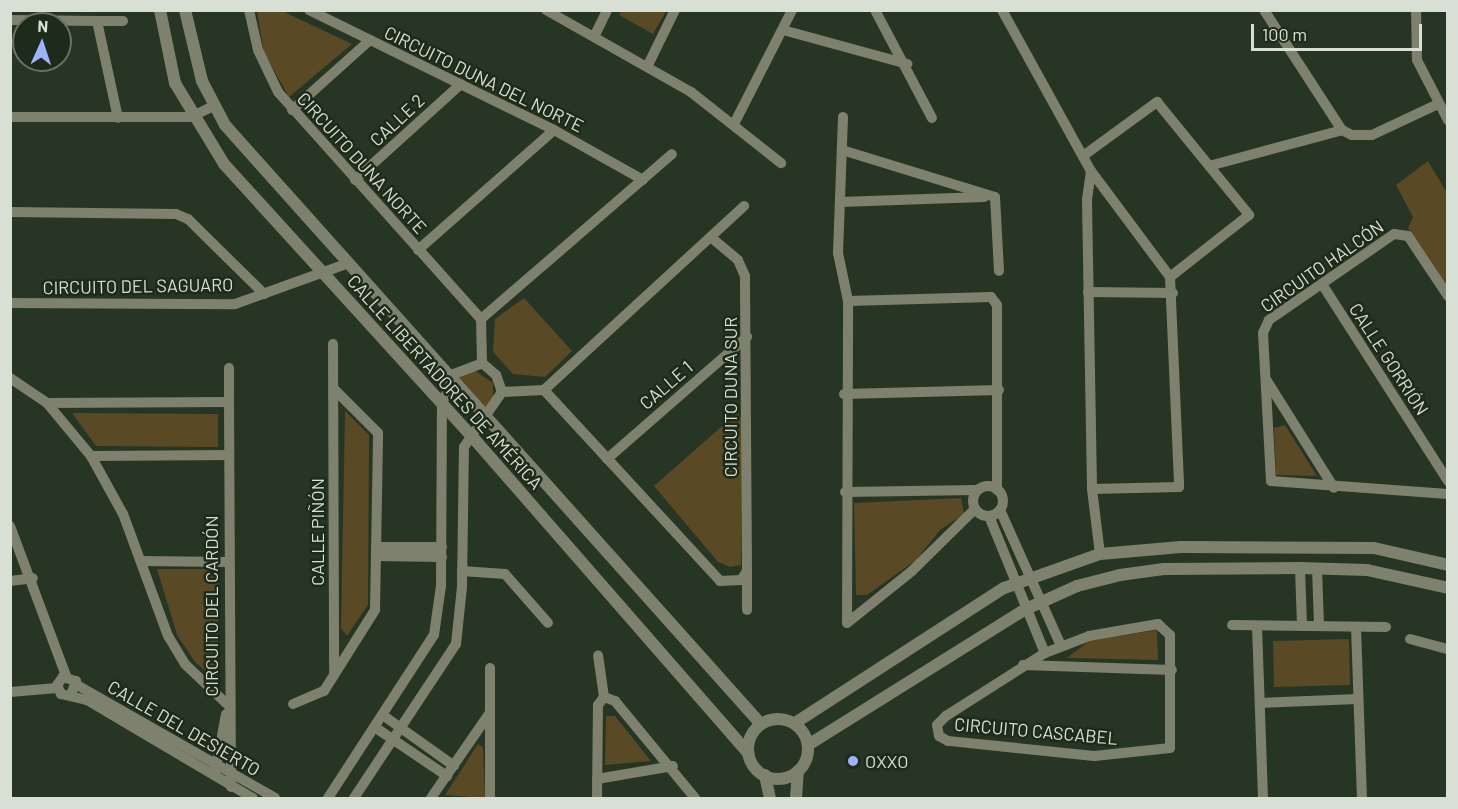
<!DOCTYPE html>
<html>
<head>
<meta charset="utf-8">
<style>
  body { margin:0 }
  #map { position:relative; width:1458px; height:809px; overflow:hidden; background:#273524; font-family:Barlow,sans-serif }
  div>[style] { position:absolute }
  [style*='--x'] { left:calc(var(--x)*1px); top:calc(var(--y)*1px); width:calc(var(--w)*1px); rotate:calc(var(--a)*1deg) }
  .green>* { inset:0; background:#594924 }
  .minor>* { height:10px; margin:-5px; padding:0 5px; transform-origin:5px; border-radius:5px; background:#7e816e }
  .minor>.ring { margin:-5px; padding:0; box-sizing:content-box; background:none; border:10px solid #7e816e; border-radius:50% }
  .tertiary>* { height:12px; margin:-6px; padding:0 6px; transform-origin:6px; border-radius:6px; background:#7e816e }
  .tertiary>.ring { margin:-6px; padding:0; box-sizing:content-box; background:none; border:12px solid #7e816e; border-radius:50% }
  .dots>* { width:16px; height:16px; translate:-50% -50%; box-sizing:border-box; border:3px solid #1e2a1a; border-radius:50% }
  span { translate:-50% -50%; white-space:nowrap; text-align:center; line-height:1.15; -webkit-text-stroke:5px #1e2a1a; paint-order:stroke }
  .street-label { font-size:18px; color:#d8e0d6 }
  .poi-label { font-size:18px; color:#d8e0d6 }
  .left { translate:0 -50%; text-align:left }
  .frame { position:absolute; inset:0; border:12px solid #d8e0d6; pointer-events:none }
  .north { position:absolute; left:12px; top:12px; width:60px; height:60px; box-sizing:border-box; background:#1e2a1a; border:2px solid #687365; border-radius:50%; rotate:3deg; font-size:16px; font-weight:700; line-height:24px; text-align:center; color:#d8e0d6 }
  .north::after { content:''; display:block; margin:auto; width:21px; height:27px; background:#9fb3fd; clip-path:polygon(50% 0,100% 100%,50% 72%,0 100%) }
  .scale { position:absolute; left:1251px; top:24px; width:171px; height:27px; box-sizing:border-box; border:3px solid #d8e0d6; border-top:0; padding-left:8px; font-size:18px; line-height:21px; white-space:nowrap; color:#d8e0d6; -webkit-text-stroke:4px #1e2a1a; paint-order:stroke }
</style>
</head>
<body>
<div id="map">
  <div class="green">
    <i style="clip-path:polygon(257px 11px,282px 11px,352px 44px,289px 97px,264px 53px)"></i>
    <i style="clip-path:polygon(621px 11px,621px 10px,666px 11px,653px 34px,619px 15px)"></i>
    <i style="clip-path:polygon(1428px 161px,1447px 193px,1447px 287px,1408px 228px,1413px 217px,1396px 185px)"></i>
    <i style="clip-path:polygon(524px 298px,572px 351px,545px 377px,513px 374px,493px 352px,495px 319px)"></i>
    <i style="clip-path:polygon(474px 370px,493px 383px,493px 398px,486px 409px,456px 378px)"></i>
    <i style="clip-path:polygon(345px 411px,369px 435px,368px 605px,347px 636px,341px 628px)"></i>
    <i style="clip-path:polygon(72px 413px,218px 414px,218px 447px,96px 446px)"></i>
    <i style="clip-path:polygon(737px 413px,742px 419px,741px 565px,730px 567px,718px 562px,654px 486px)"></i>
    <i style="clip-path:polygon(1285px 425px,1317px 476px,1276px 475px,1274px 428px)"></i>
    <i style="clip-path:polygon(961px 498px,964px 514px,940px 530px,916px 560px,867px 595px,856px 595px,854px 503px)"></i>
    <i style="clip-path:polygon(157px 569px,218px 569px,218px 682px,195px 662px,177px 635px)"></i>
    <i style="clip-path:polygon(1157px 630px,1158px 660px,1067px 658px,1089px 641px)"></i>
    <i style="clip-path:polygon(1349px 639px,1350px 685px,1274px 687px,1273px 641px)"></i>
    <i style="clip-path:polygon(606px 716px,615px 716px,651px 761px,605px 765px)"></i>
    <i style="clip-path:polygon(478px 744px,483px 747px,485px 798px,445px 795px)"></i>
  </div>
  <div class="minor">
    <i style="--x:249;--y:10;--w:41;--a:77.3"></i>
    <i style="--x:258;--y:50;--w:47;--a:64.5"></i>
    <i style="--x:278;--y:92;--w:305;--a:48.2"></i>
    <i style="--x:481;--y:319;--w:44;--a:88.7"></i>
    <i style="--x:309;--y:10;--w:273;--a:26.1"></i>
    <i style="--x:554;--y:130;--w:102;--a:29.3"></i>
    <i style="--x:546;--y:10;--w:167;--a:29.5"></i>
    <i style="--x:691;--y:92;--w:115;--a:38.3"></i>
    <i style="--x:875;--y:10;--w:122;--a:62.2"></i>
    <i style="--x:1002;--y:10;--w:184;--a:61.1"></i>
    <i style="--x:1091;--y:171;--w:132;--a:53.3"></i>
    <i style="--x:1170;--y:277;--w:210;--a:87.5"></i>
    <i style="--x:1179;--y:487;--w:87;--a:178.7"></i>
    <i style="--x:1264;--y:10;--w:143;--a:57"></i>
    <i style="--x:1342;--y:130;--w:11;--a:27"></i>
    <i style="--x:1352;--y:135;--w:20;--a:0"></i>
    <i style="--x:1372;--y:135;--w:73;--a:-25.2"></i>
    <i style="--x:1416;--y:10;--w:50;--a:88.9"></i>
    <i style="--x:1417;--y:60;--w:68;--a:62.7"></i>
    <i style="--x:10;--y:20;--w:87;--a:0.7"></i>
    <i style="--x:97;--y:21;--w:99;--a:77.8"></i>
    <i style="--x:97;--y:21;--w:26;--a:0"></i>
    <i style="--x:783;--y:30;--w:129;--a:15.3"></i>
    <i style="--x:595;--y:35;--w:28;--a:-64"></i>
    <i style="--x:648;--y:65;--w:61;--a:-63.9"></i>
    <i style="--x:292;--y:110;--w:105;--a:-41.9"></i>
    <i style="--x:10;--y:117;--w:181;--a:0"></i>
    <i style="--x:191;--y:117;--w:25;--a:-26"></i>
    <i style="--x:843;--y:117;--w:136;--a:92.1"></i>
    <i style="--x:838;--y:253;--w:49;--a:78.2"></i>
    <i style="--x:734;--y:124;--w:128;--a:-63"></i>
    <i style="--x:842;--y:150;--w:160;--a:17.1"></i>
    <i style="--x:995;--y:197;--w:74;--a:86.9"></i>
    <i style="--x:1083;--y:156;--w:92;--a:-36.1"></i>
    <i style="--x:1157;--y:102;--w:146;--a:50.8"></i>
    <i style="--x:1249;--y:215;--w:100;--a:141.9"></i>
    <i style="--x:1209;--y:166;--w:138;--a:-15.1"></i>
    <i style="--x:1091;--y:171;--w:30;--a:98"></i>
    <i style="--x:1087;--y:201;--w:288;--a:89"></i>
    <i style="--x:1092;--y:489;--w:65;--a:83"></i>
    <i style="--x:355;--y:180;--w:143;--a:-42.2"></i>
    <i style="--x:840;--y:202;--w:144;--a:-2"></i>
    <i style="--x:10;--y:212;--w:166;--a:0.7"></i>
    <i style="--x:176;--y:214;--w:13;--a:23"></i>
    <i style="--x:188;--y:219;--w:107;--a:44.6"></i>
    <i style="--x:418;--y:250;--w:181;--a:-41.4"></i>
    <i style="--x:1322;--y:284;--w:234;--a:57.4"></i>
    <i style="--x:1088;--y:292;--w:85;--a:0.7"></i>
    <i style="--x:1448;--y:296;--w:72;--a:-123.7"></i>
    <i style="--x:1408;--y:236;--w:14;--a:-172"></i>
    <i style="--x:1394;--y:234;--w:152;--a:145.5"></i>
    <i style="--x:1269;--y:320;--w:14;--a:115"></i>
    <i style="--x:1263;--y:333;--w:148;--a:86.9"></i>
    <i style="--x:1271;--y:481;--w:177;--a:4.2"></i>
    <i style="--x:10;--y:303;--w:225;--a:0.3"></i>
    <i style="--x:235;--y:304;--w:118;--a:-19.8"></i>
    <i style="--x:481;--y:319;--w:252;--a:-40.8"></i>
    <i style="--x:333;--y:344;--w:331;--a:89.8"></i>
    <i style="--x:10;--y:378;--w:45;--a:34"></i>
    <i style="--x:1267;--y:381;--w:126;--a:57.9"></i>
    <i style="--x:544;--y:390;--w:260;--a:47.3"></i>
    <i style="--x:720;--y:581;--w:21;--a:-3"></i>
    <i style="--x:741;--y:580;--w:11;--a:-56"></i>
    <i style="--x:747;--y:571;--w:295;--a:-90.4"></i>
    <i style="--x:745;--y:276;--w:17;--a:-114"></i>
    <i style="--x:738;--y:260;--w:35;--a:-140"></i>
    <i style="--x:502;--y:392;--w:42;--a:-2.7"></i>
    <i style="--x:544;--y:390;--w:272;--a:-42.6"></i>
    <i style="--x:844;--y:394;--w:155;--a:-1.5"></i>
    <i style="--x:229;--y:402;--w:34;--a:-90"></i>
    <i style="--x:91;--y:456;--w:138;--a:-0.4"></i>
    <i style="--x:607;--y:459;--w:186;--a:-41.1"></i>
    <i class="ring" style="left:973px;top:486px;width:20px;height:20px"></i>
    <i style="--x:845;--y:492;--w:132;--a:-0.9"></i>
    <i style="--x:975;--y:509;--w:88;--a:135.5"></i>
    <i style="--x:912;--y:571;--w:83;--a:141.3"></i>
    <i style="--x:847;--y:623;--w:322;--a:-89.8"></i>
    <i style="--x:848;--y:301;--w:143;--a:-1.6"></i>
    <i style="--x:991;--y:297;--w:10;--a:53"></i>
    <i style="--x:997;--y:305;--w:185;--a:90"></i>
    <i style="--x:1000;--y:510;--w:149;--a:65.8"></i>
    <i style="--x:989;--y:516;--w:148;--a:67.8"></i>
    <i style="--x:10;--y:526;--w:160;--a:69.5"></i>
    <i style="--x:376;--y:547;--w:66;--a:0"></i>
    <i style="--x:376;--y:556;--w:66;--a:0.9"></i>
    <i style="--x:141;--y:561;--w:88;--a:0.7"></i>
    <i style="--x:1300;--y:568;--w:58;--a:88"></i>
    <i style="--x:1317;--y:568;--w:58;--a:88"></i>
    <i style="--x:462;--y:571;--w:43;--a:4"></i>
    <i style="--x:505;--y:574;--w:65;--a:48.7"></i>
    <i style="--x:747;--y:571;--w:39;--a:90"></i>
    <i style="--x:10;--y:581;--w:23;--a:-7"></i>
    <i style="--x:1158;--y:624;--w:16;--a:43"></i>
    <i style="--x:1170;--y:635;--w:113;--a:90"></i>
    <i style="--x:1170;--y:748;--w:76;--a:174"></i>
    <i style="--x:1094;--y:756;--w:147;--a:-174.1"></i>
    <i style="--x:948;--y:741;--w:10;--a:-151"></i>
    <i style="--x:939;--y:736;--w:11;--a:-100"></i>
    <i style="--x:937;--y:725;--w:13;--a:-45"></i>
    <i style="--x:946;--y:716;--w:117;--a:-32.5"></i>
    <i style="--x:1045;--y:653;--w:47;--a:-21.1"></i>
    <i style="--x:1089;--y:636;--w:70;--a:-9.9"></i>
    <i style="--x:1232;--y:625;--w:154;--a:0.7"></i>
    <i style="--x:1257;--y:626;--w:172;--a:88"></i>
    <i style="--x:1356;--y:627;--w:171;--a:88"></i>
    <i style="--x:1410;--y:639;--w:39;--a:15"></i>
    <i style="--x:1023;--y:665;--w:149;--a:1.9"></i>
    <i style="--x:77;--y:685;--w:228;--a:29.7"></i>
    <i style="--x:10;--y:692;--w:47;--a:-4.9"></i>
    <i style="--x:71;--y:695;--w:15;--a:-70"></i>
    <i style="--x:76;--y:681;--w:14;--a:-163"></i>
    <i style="--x:63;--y:677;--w:10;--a:127"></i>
    <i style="--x:57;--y:685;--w:10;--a:66"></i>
    <i style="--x:61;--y:694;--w:27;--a:13"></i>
    <i style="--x:87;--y:700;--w:193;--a:30.6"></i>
    <i style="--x:604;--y:697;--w:12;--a:20"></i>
    <i style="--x:615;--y:701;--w:126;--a:50.5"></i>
    <i style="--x:1260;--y:703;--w:98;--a:-2.3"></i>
    <i style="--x:293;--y:704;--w:34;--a:-23"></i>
    <i style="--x:324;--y:691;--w:96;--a:-57.8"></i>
    <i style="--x:375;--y:610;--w:177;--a:-89"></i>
    <i style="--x:378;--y:433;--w:62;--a:-135"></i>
    <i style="--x:228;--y:705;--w:59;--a:-136.4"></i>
    <i style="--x:185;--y:664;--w:33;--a:-121"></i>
    <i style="--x:168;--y:636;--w:130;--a:-110.2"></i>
    <i style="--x:123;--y:514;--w:66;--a:-118.9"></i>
    <i style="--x:91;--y:456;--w:69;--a:-129.7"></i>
    <i style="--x:47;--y:403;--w:182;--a:-0.3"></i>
    <i style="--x:229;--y:402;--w:385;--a:89.7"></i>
    <i style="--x:384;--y:716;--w:86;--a:35.5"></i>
    <i style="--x:376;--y:728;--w:86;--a:34.1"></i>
    <i style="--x:215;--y:773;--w:60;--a:-79.4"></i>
    <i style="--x:597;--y:779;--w:77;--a:-9.7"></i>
    <i style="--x:328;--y:798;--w:194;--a:-57"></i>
    <i style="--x:434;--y:635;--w:49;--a:-81.9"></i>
    <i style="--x:441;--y:586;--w:182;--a:-89.7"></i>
    <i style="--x:442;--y:404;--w:32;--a:-68"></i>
    <i style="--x:454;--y:374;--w:30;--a:-21"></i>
    <i style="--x:354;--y:798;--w:185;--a:-56.5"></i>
    <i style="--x:456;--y:644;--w:57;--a:-84"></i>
    <i style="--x:462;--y:587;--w:140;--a:-89.2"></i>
    <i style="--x:464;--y:447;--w:67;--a:-55.4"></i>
    <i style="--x:502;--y:392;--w:18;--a:-109"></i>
    <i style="--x:496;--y:375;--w:18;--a:-139"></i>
    <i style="--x:431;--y:798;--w:102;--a:-55.4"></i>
    <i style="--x:490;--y:798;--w:130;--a:-90"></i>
    <i style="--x:597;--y:798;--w:93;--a:-89.4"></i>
    <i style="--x:598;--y:705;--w:10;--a:-53"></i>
    <i style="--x:604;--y:697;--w:42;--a:-98.1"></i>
  </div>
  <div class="tertiary">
    <i style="--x:160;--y:10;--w:75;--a:78.4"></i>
    <i style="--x:175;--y:83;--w:95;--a:58.8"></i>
    <i style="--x:224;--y:164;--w:364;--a:47.7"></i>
    <i style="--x:469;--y:433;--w:425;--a:48.9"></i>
    <i style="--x:185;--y:10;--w:73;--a:76.5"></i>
    <i style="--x:202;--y:81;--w:50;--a:62.4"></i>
    <i style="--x:225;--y:125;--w:802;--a:48.18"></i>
    <i class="ring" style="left:748px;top:719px;width:48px;height:48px"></i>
    <i style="--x:795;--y:723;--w:249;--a:-32.9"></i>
    <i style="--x:1004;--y:588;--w:102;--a:-19.5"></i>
    <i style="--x:1100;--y:554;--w:81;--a:-4.9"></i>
    <i style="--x:1181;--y:547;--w:193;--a:0.3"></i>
    <i style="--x:1374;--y:548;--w:76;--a:12.9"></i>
    <i style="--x:808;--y:745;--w:257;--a:-32"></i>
    <i style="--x:1026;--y:609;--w:56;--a:-24.3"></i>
    <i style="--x:1077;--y:586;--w:44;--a:-14.3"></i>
    <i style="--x:1120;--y:575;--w:44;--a:-7.8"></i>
    <i style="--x:1164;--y:569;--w:136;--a:-0.4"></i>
    <i style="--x:1300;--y:568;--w:67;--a:1.7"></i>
    <i style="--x:1367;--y:570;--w:83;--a:12.5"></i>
    <i style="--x:765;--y:775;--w:24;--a:78"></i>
    <i style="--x:796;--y:798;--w:27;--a:-86"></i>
  </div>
  <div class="dots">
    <i style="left:853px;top:761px;background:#9fb3fd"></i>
  </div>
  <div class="street-label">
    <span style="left:484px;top:79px;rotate:26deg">CIRCUITO DUNA DEL NORTE</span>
    <span style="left:397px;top:120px;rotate:-43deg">CALLE 2</span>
    <span style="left:362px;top:163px;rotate:48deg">CIRCUITO DUNA NORTE</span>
    <span style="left:1322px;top:266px;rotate:-35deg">CIRCUITO HALCÓN</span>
    <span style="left:138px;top:286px;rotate:-1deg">CIRCUITO DEL SAGUARO</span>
    <span style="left:1389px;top:359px;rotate:57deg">CALLE GORRIÓN</span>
    <span style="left:445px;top:382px;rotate:48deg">CALLE LIBERTADORES DE AMÉRICA</span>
    <span style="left:666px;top:385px;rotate:-41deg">CALLE 1</span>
    <span style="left:730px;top:397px;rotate:-90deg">CIRCUITO DUNA SUR</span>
    <span style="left:317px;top:532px;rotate:-90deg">CALLE PIÑÓN</span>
    <span style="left:211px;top:606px;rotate:-90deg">CIRCUITO DEL CARDÓN</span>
    <span style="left:184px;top:728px;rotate:30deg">CALLE DEL DESIERTO</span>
    <span style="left:1036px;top:731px;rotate:5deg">CIRCUITO CASCABEL</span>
  </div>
  <div class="poi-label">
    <span class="left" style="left:865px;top:761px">OXXO</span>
  </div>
  <div class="frame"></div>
  <div class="north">N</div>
  <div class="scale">100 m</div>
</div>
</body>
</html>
